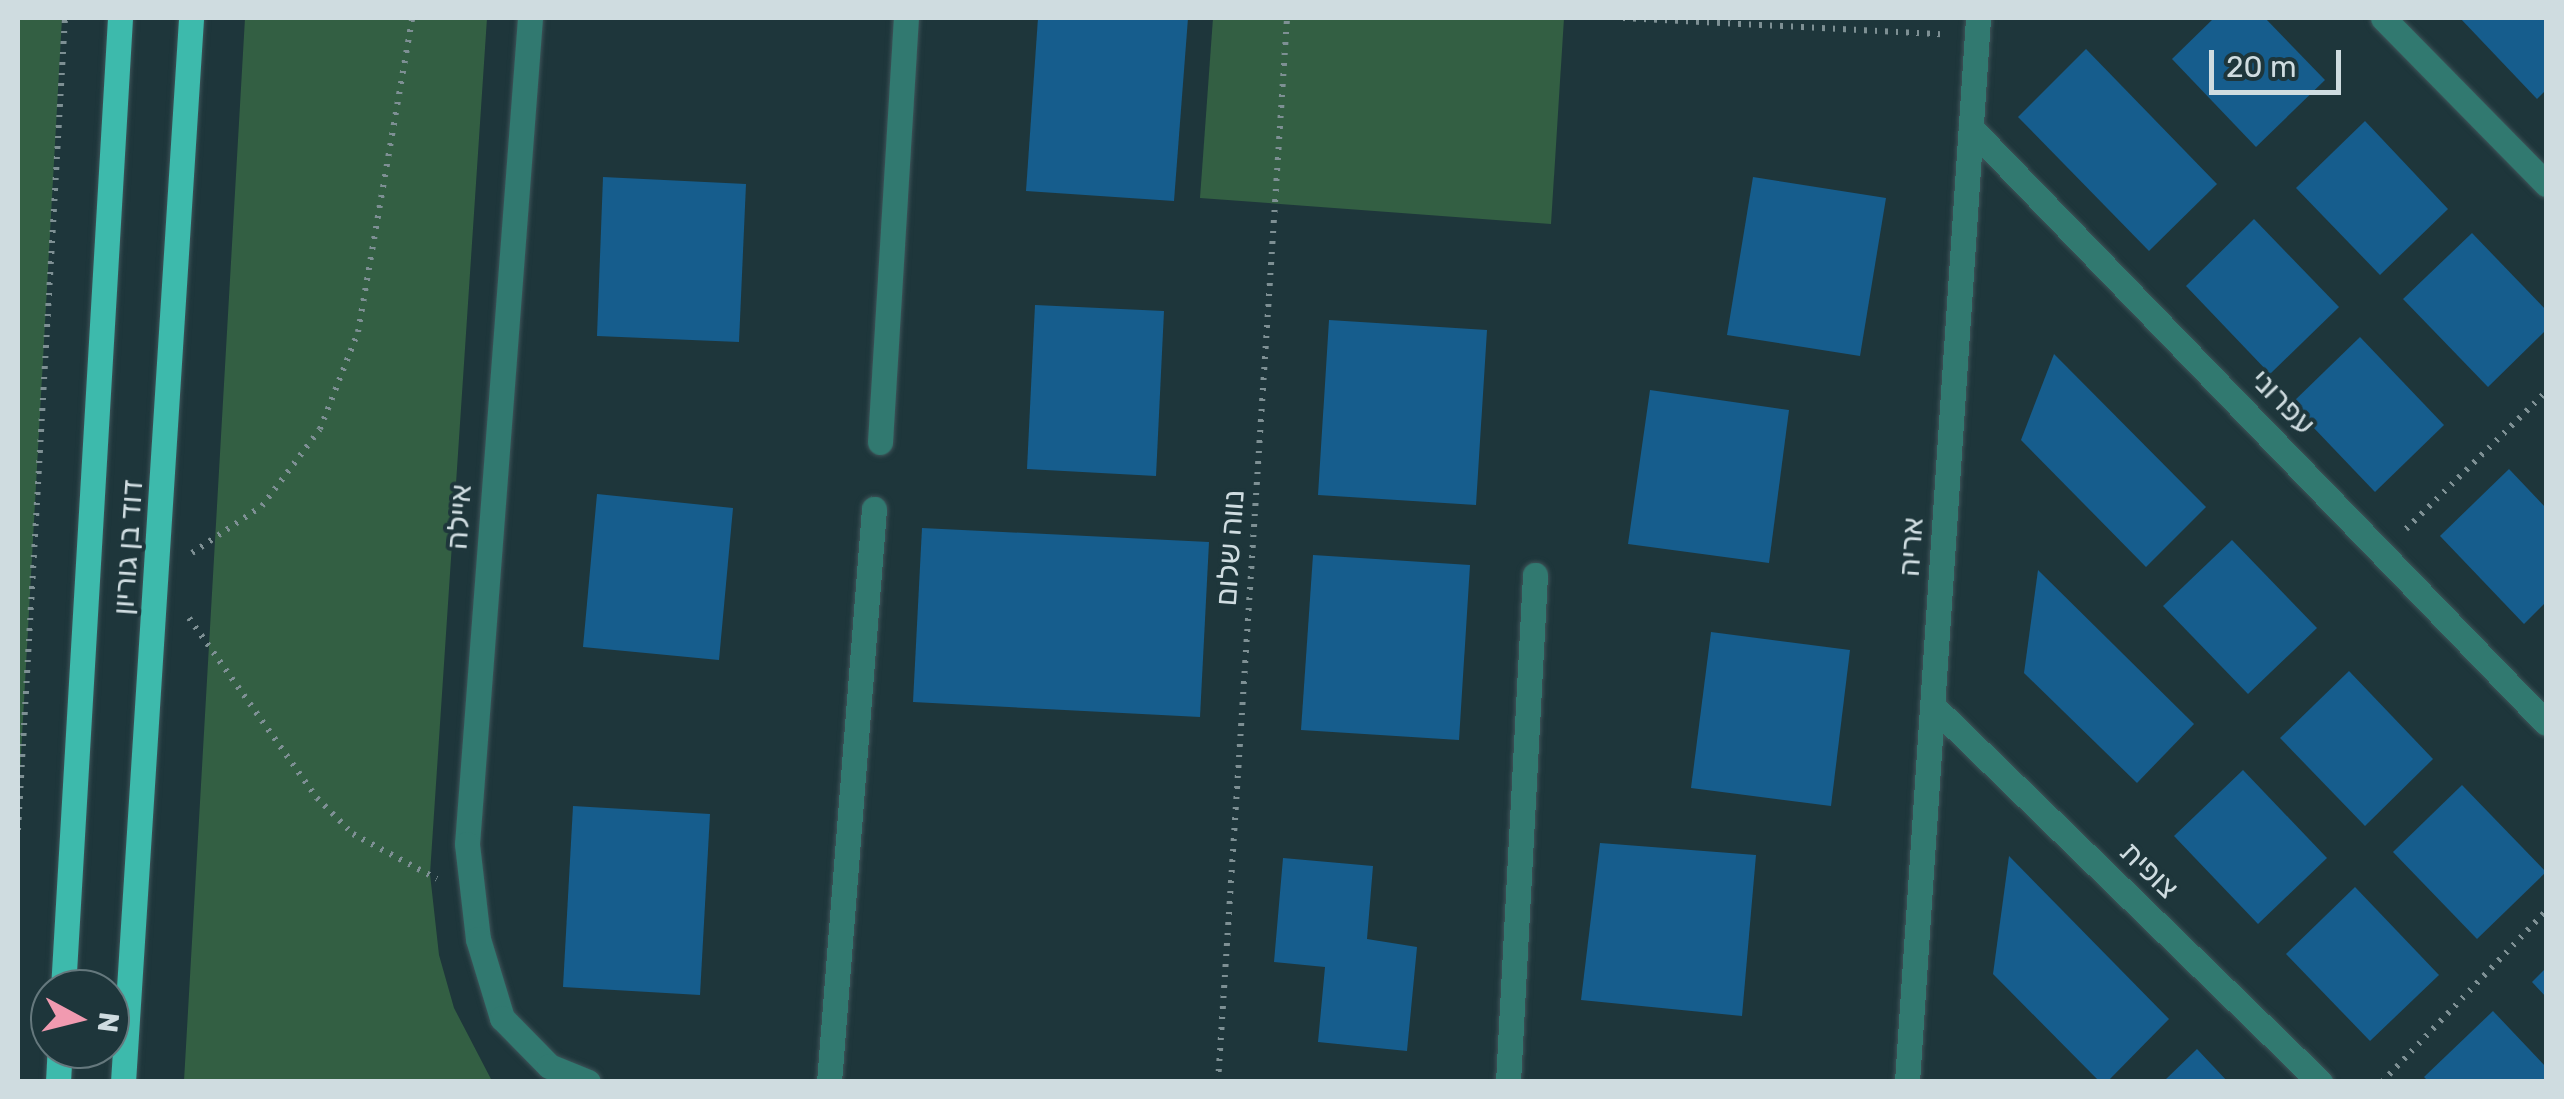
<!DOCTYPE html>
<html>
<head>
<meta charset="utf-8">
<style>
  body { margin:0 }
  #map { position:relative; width:2564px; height:1099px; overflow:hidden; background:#1e363b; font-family:Rubik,"Noto Sans Hebrew",sans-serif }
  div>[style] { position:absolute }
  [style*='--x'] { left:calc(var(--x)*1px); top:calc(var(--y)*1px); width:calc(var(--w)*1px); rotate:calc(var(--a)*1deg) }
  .green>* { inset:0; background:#335f43 }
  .building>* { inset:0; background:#165d8d }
  .path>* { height:6px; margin-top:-3px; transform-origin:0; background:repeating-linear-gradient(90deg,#7e9094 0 2.5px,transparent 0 10.5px) }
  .roads { filter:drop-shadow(0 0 2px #3e5459) drop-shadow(0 0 2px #3e5459) }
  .minor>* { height:25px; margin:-12.5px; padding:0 12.5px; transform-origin:12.5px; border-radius:12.5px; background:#317970 }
  .major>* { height:25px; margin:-12.5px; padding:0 12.5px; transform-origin:12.5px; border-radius:12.5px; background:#3dbaac }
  span { translate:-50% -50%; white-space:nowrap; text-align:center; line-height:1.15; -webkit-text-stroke:8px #1e363b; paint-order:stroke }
  .street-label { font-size:30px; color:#cfdce0 }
  .frame { position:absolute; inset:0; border:20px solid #cfdce0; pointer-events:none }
  .north { position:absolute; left:30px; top:969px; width:100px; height:100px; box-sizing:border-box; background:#1e363b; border:2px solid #65787d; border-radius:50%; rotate:97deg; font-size:28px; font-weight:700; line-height:40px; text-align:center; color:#cfdce0 }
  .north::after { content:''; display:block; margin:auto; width:35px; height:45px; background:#f19ab0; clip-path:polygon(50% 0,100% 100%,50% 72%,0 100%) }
  .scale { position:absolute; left:2209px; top:50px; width:132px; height:45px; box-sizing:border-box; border:5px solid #cfdce0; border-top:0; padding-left:12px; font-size:30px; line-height:35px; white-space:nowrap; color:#cfdce0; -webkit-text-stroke:8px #1e363b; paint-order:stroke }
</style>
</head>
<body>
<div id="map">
  <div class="green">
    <i style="clip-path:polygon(18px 18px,62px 18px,18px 809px)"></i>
    <i style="clip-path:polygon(245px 18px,487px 18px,430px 874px,439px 955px,454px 1008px,492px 1081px,184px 1081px)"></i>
    <i style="clip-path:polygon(1213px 18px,1564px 18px,1551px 224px,1200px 198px)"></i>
  </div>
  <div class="building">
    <i style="clip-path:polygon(1038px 18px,1188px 18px,1174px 201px,1026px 191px)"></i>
    <i style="clip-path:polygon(2214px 18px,2265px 18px,2325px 80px,2256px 147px,2172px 59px)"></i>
    <i style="clip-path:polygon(2460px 18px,2546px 18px,2546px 90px,2537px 99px)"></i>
    <i style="clip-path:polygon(2086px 49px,2217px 184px,2149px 251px,2018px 117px)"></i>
    <i style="clip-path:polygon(2365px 121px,2448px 209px,2380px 275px,2296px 188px)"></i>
    <i style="clip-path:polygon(603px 177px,746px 184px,739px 342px,597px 336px)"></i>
    <i style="clip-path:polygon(1753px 177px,1886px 198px,1860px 356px,1727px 335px)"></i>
    <i style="clip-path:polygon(2254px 219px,2339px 307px,2270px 374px,2186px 286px)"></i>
    <i style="clip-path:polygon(2472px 233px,2546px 310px,2546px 330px,2488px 387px,2403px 299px)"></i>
    <i style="clip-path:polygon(1035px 305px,1164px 311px,1156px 476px,1027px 469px)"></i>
    <i style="clip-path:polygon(1329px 320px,1487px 330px,1476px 505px,1318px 495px)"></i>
    <i style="clip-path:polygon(2360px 337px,2444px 425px,2375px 492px,2291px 404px)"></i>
    <i style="clip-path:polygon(2054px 354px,2206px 507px,2146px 567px,2021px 440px)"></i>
    <i style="clip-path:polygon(1650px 390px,1789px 410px,1769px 563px,1628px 544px)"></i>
    <i style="clip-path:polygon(2509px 469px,2546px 508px,2546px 602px,2524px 624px,2440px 536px)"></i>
    <i style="clip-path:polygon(597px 494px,733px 508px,719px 660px,583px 647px)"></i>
    <i style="clip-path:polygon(922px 528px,1209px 542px,1200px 717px,913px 702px)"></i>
    <i style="clip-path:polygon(2232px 540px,2317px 628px,2248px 694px,2163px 606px)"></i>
    <i style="clip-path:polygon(1313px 555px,1470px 565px,1459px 740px,1301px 730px)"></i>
    <i style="clip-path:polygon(2038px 570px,2194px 724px,2137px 783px,2024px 673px)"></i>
    <i style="clip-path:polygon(1711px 632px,1850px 650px,1831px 806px,1691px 788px)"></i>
    <i style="clip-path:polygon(2349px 671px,2433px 759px,2365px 826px,2280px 738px)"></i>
    <i style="clip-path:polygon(2243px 770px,2327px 858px,2258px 924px,2174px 836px)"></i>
    <i style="clip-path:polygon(2462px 785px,2546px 872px,2477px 939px,2393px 852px)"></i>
    <i style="clip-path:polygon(573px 806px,710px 814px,700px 995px,563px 987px)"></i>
    <i style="clip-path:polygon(1600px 843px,1756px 855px,1742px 1016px,1581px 1000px)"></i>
    <i style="clip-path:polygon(2009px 856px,2169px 1019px,2107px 1082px,2100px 1082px,1993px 974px)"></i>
    <i style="clip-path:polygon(1283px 858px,1373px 866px,1367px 939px,1417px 947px,1407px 1051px,1318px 1042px,1325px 967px,1274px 962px)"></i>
    <i style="clip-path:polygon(2355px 887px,2439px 975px,2370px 1041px,2286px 954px)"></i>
    <i style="clip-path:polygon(2546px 968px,2546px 997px,2532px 982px)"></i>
    <i style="clip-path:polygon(2493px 1011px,2546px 1067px,2546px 1082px,2429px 1082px,2424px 1077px)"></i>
    <i style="clip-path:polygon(2197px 1049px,2228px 1082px,2163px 1082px)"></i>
  </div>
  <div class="path">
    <i style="--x:1623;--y:18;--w:319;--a:2.9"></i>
    <i style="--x:2406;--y:529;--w:196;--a:-44.4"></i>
    <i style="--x:192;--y:553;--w:84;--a:-33.9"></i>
    <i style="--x:262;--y:506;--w:96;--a:-53"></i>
    <i style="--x:320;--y:429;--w:104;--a:-68.6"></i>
    <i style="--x:358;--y:332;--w:319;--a:-80.2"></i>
    <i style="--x:189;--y:618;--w:221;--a:54.6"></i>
    <i style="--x:317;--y:798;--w:51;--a:45"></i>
    <i style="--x:353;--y:834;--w:95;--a:28.2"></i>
    <i style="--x:18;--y:830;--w:813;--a:-86.69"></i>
    <i style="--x:1218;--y:1082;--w:1066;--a:-86.29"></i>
    <i style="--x:2382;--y:1082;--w:237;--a:-46.2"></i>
  </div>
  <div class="roads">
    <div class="minor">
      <i style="--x:530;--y:18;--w:828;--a:94.36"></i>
      <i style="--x:467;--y:844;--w:96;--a:83.4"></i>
      <i style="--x:478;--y:939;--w:83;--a:73.1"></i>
      <i style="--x:502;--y:1018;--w:67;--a:45.6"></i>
      <i style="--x:549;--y:1066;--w:42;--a:22.3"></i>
      <i style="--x:2383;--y:18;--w:233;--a:45.5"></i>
      <i style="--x:1971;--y:128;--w:827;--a:45.98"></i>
      <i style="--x:880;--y:442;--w:425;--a:-86.5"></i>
      <i style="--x:1933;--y:706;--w:540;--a:44.17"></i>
      <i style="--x:829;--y:1082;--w:575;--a:-85.51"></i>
      <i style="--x:1508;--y:1082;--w:508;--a:-86.95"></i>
      <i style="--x:1907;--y:1082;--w:1066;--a:-86.18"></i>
    </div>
    <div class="major">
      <i style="--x:63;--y:989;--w:973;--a:-86.64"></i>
      <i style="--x:58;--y:1082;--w:33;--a:-87"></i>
      <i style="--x:123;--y:1082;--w:1066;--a:-86.34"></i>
    </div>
  </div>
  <div class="street-label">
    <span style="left:2283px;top:402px;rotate:46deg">עפרוני</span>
    <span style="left:459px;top:517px;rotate:-86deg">איילה</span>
    <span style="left:128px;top:547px;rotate:-86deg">דוד בן גוריון</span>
    <span style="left:1911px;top:547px;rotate:-86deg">אריה</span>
    <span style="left:1230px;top:548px;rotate:-86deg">נווה שלום</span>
    <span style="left:2149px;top:870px;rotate:44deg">צופית</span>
  </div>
  <div class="frame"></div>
  <div class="north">N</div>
  <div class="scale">20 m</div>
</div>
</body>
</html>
